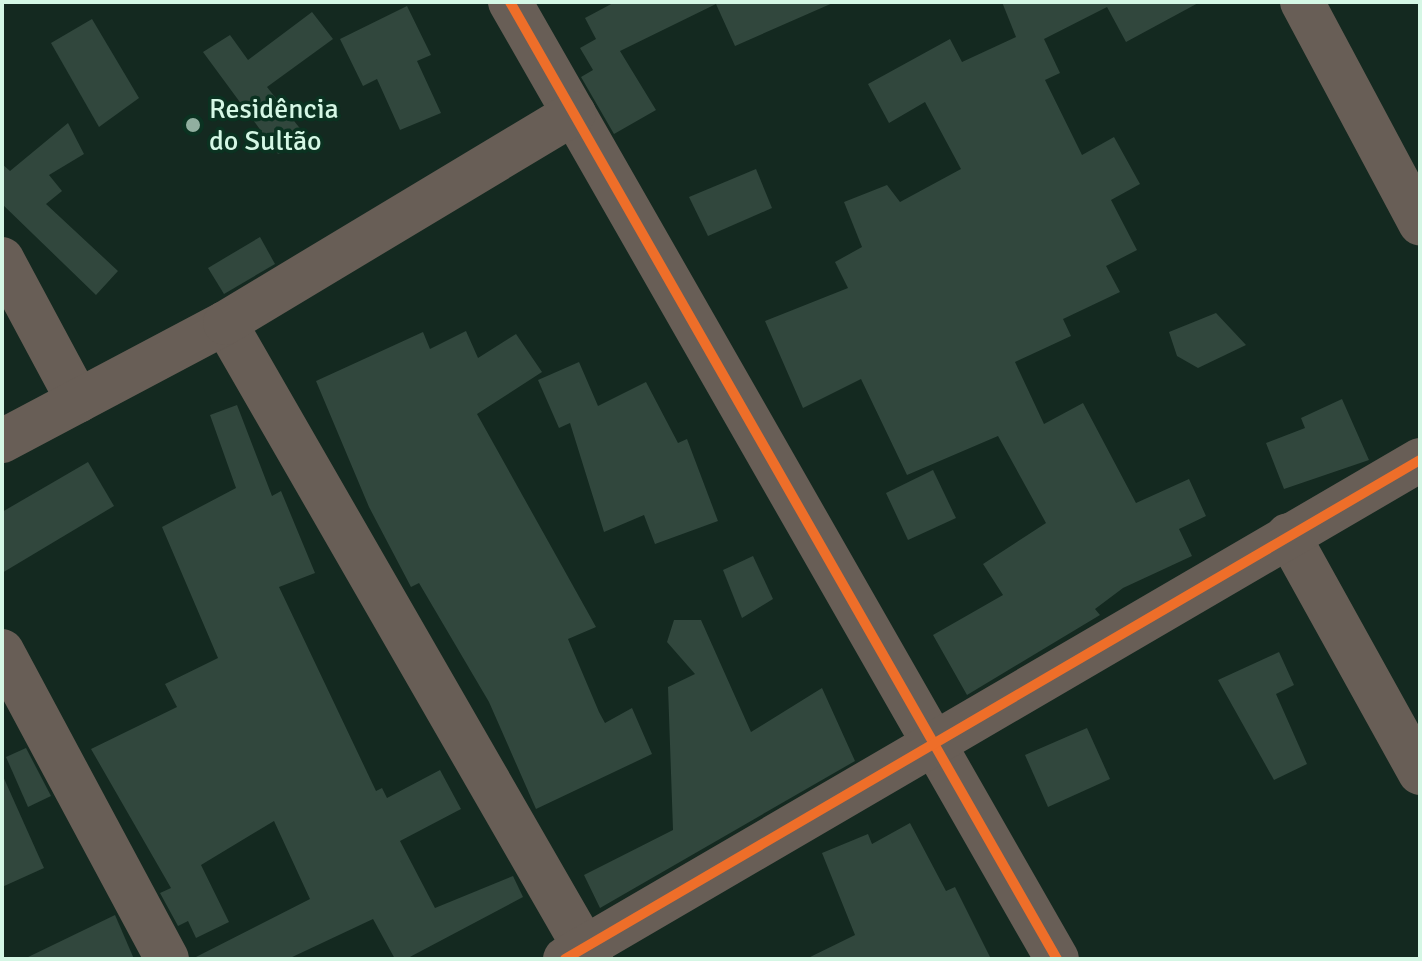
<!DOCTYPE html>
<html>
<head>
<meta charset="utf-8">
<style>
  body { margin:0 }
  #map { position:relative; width:1422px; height:961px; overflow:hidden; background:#142920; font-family:Signika,sans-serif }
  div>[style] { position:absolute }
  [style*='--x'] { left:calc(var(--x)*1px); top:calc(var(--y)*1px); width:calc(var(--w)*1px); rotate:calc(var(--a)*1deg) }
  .building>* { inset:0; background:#31473d }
  .minor>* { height:44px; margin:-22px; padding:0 22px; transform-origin:22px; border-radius:22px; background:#685e56 }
  .cycleway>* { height:10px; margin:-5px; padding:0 5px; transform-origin:5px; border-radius:5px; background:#ee6e29 }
  .dots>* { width:22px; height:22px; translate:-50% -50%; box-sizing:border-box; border:4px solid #0b3221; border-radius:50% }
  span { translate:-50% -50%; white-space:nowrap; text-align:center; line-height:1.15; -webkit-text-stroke:7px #0b3221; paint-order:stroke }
  .poi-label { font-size:28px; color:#d5f7e5 }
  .left { translate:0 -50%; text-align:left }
  .frame { position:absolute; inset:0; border:4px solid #d5f7e5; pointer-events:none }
</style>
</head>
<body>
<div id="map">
  <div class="building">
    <i style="clip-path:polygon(615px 2px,835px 2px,735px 46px,716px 4px,620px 51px,656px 110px,614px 134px,581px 77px,593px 70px,580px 48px,596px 39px,585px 18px)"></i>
    <i style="clip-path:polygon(1002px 2px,1200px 2px,1126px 42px,1107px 7px,1044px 39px,1060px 73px,1045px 80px,1082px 155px,1114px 137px,1140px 184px,1111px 200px,1137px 250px,1106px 266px,1120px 292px,1063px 319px,1071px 336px,1015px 362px,1044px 424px,1083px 403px,1136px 503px,1189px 479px,1206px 516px,1179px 529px,1192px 556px,1123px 588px,1095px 609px,1100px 615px,967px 695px,933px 635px,1003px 595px,983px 564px,1046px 523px,998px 436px,907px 475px,861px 379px,803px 408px,765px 321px,848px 288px,835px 262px,862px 247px,844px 202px,887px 185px,900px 202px,961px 169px,925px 102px,889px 123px,868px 84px,950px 39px,962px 62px,1016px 37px)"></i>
    <i style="clip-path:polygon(407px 6px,431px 55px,417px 61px,441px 113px,400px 130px,377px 79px,363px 86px,340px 39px)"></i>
    <i style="clip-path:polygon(312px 12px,333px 39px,267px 87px,310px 141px,278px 154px,203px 52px,230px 35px,248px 60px)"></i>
    <i style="clip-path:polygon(92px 19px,139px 98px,99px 127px,51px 43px)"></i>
    <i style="clip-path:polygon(68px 123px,84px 154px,49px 175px,62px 191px,46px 204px,118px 271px,96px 295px,2px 204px,2px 164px,10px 171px)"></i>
    <i style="clip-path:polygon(756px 169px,772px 208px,708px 236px,689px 197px)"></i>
    <i style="clip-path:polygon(260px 237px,275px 264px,224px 294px,208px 268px)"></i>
    <i style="clip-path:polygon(1216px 313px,1246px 345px,1198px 368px,1177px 356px,1169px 332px)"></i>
    <i style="clip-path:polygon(466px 331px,478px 358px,516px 334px,542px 372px,477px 414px,596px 627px,568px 639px,599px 712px,605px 723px,632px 708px,652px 754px,536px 809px,489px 702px,419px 583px,411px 587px,369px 507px,316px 381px,423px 332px,430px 349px)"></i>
    <i style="clip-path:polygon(579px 362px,598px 406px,646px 382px,678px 443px,687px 439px,718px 521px,655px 544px,644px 515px,604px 532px,570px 423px,559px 428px,538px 380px)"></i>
    <i style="clip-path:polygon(1342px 399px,1369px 460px,1284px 489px,1266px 443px,1305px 428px,1301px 418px)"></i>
    <i style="clip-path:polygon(237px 405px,272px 496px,281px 491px,315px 573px,279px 587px,376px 791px,382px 788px,387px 798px,440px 770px,461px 809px,400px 841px,435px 908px,513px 876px,523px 897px,406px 959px,395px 959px,373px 919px,288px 959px,192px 959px,310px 899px,274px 821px,201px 865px,229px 922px,196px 938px,188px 921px,178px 926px,160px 893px,171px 888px,91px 749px,177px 707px,165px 684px,218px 658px,162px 527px,236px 488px,210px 415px)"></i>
    <i style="clip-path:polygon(88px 462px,114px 506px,2px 573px,2px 512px)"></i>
    <i style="clip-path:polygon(933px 470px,956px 518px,908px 540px,886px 493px)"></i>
    <i style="clip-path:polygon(753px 556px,773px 599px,742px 618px,723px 570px)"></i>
    <i style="clip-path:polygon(674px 620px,701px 620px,751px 732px,822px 688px,855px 761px,600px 908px,584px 875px,673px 830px,668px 687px,695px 674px,667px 642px)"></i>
    <i style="clip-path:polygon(1279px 652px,1294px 685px,1276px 694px,1307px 764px,1274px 780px,1218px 680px)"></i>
    <i style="clip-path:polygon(1087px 728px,1110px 779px,1048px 807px,1025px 755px)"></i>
    <i style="clip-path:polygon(26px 748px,51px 796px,28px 807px,6px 757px)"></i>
    <i style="clip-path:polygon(2px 774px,44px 868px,2px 887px)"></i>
    <i style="clip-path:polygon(910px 823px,946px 891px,955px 887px,991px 959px,806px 959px,855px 935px,822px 853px,868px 834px,872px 844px)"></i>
    <i style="clip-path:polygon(115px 915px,134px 959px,24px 959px)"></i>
  </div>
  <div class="minor">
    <i style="--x:510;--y:2;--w:1102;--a:60.25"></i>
    <i style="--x:1302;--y:2;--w:251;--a:61.9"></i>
    <i style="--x:2;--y:259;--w:161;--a:61.8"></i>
    <i style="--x:225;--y:323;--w:734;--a:60.08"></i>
    <i style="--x:2;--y:441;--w:252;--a:-27.9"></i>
    <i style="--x:225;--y:323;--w:407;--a:-31"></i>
    <i style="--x:1288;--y:535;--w:272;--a:61"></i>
    <i style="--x:2;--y:651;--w:349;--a:61.8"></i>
    <i style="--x:565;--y:959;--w:990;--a:-30.27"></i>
  </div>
  <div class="cycleway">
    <i style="--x:510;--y:2;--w:1102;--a:60.25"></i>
    <i style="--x:565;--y:959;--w:990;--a:-30.27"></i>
  </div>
  <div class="dots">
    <i style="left:193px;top:125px;background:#91afa0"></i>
  </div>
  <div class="poi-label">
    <span class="left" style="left:209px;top:125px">Residência<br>do Sultão</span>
  </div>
  <div class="frame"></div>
</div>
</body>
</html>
